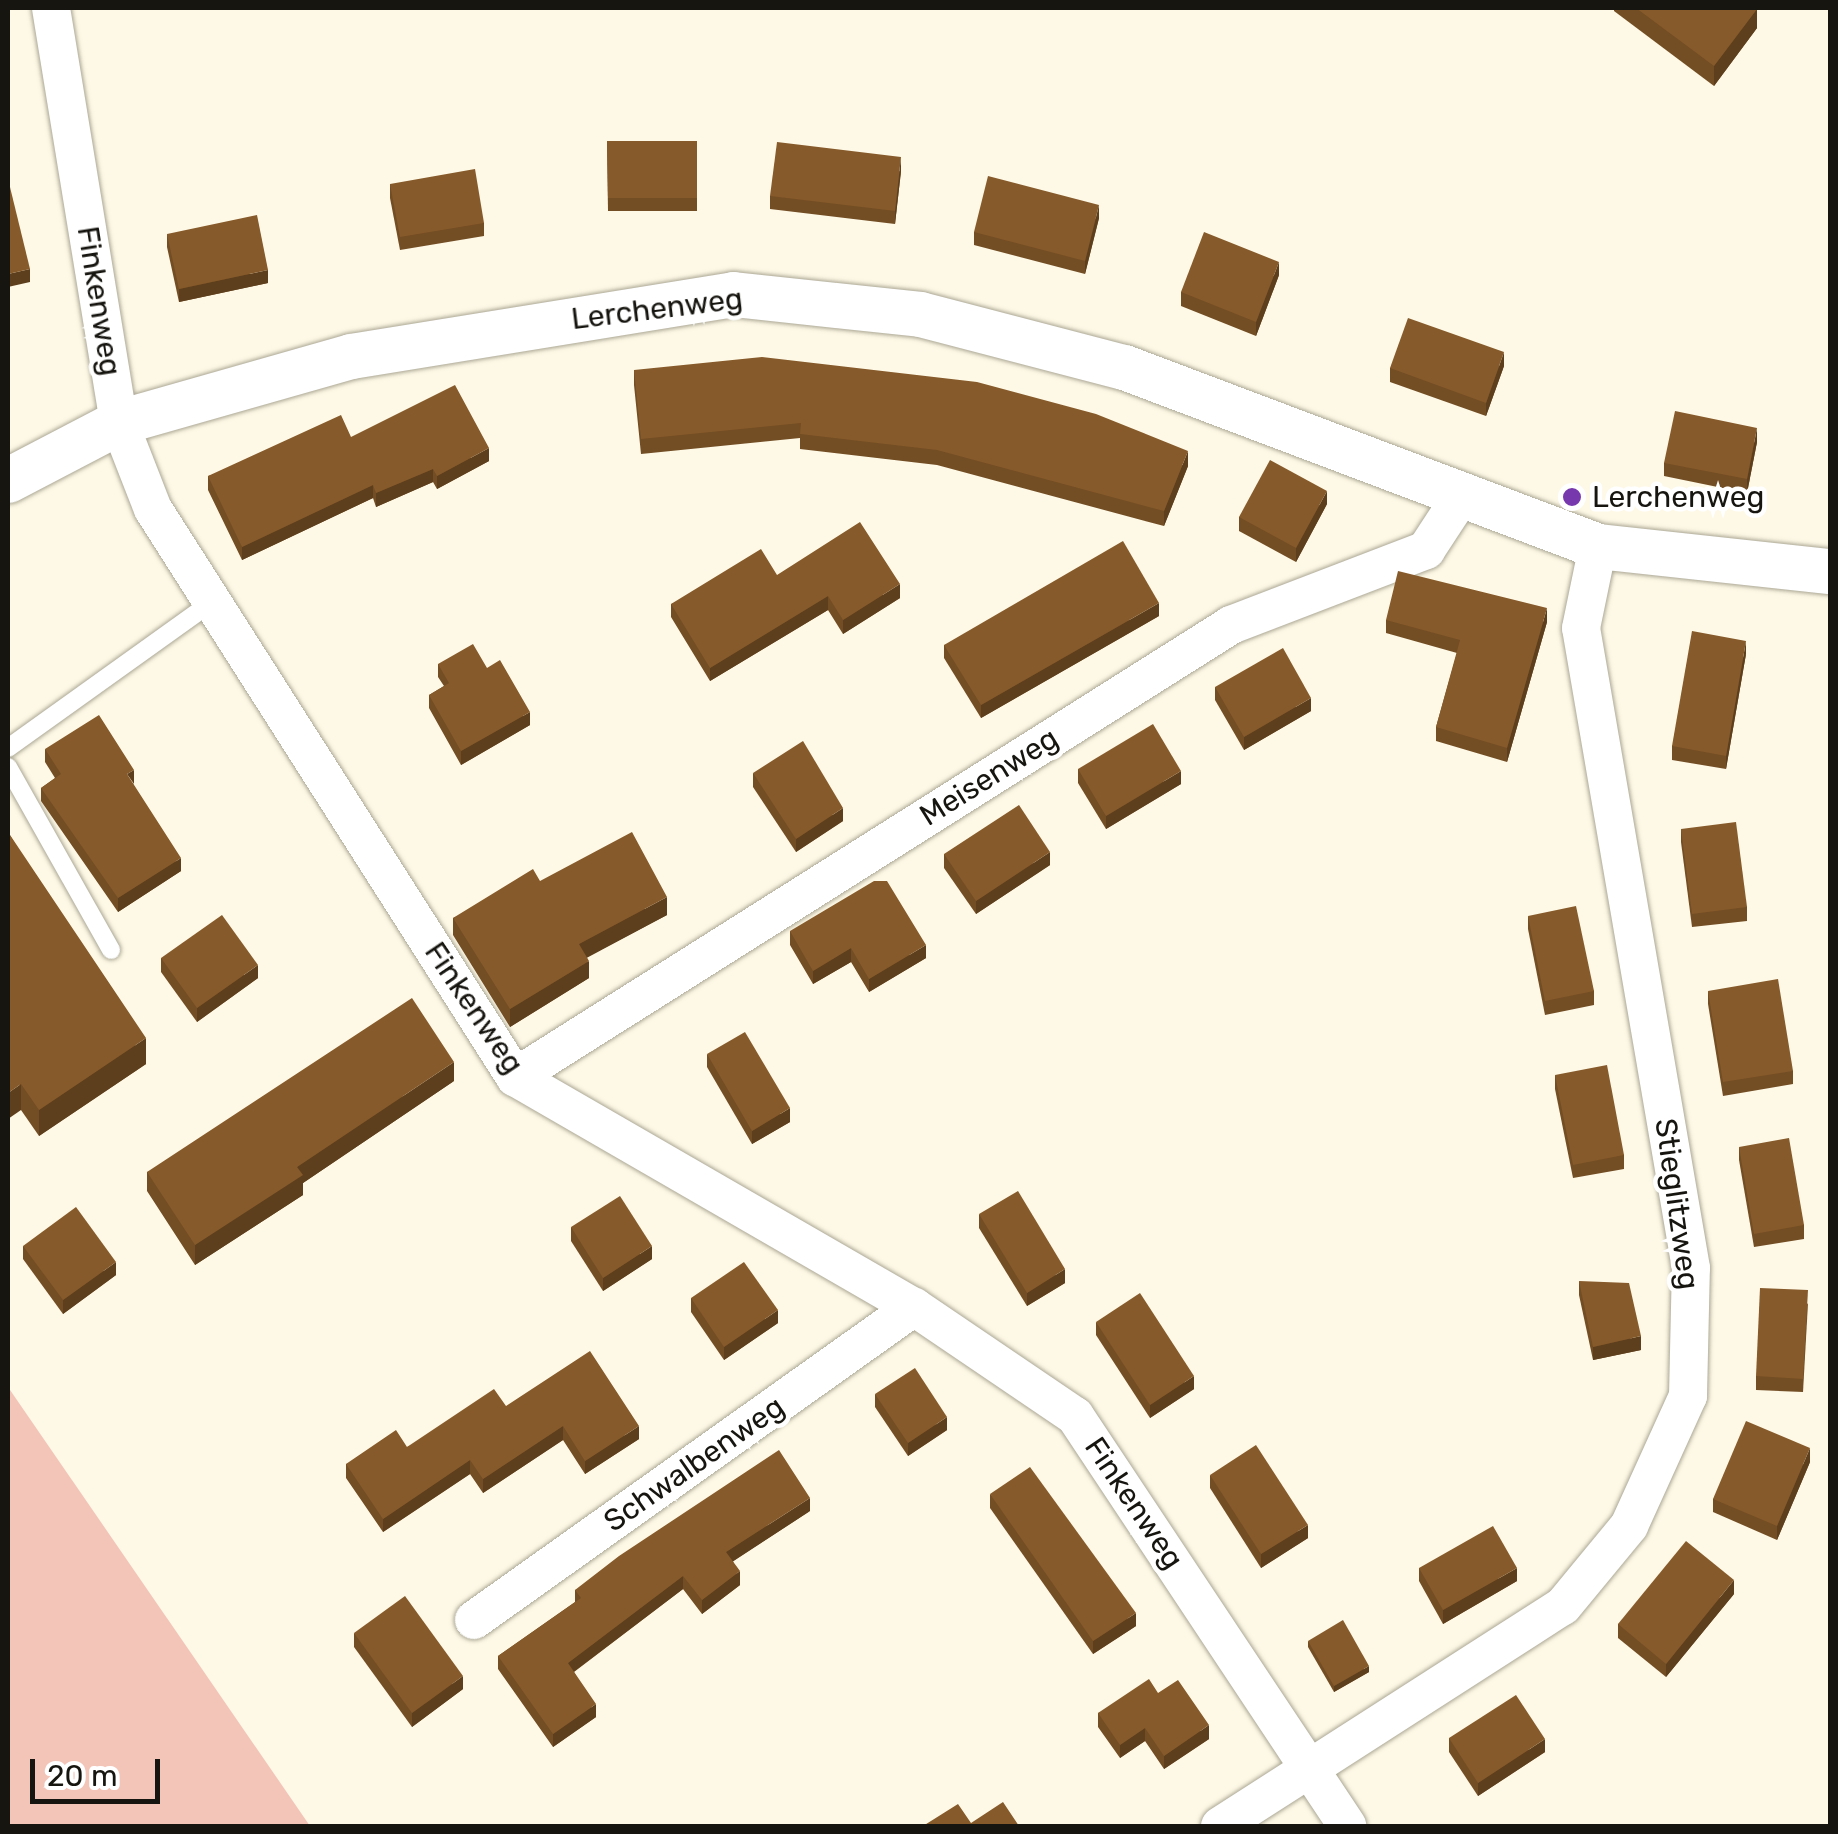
<!DOCTYPE html>
<html>
<head>
<meta charset="utf-8">
<style>
  body { margin:0 }
  #map { position:relative; width:1838px; height:1834px; overflow:hidden; background:#fef9e6; font-family:Rubik,sans-serif }
  div>[style] { position:absolute }
  [style*='--x'] { left:calc(var(--x)*1px); top:calc(var(--y)*1px); width:calc(var(--w)*1px); rotate:calc(var(--a)*1deg) }
  .green>* { inset:0; background:#f3c5b8 }
  .roads { filter:drop-shadow(0 0 2px #aba795) drop-shadow(0 0 2px #aba795) }
  .service>* { height:18px; margin:-9px; padding:0 9px; transform-origin:9px; border-radius:9px; background:#fff }
  .minor>* { height:38px; margin:-19px; padding:0 19px; transform-origin:19px; border-radius:19px; background:#fff }
  .tertiary>* { height:45px; margin:-22.5px; padding:0 22.5px; transform-origin:22.5px; border-radius:22.5px; background:#fff }
  .wall>* { inset:0; background:#734d24 }
  .shaded-wall>* { inset:0; background:#5e3f1d }
  .building>* { inset:0; background:#865a2a }
  .dots>* { width:28px; height:28px; translate:-50% -50%; box-sizing:border-box; border:5px solid #fff; border-radius:50% }
  span { translate:-50% -50%; white-space:nowrap; text-align:center; line-height:1.15; -webkit-text-stroke:9px #fff; paint-order:stroke }
  .street-label { font-size:30px; color:#17150f }
  .poi-label { font-size:30px; color:#17150f }
  .left { translate:0 -50%; text-align:left }
  .frame { position:absolute; inset:0; border:10px solid #17150f; pointer-events:none }
  .scale { position:absolute; left:30px; top:1759px; width:130px; height:45px; box-sizing:border-box; border:5px solid #17150f; border-top:0; padding-left:12px; font-size:30px; line-height:35px; white-space:nowrap; color:#17150f; -webkit-text-stroke:8px #fff; paint-order:stroke }
</style>
</head>
<body>
<div id="map">
  <div class="green">
    <i style="clip-path:polygon(8px 1387px,310px 1826px,8px 1826px)"></i>
  </div>
  <div class="roads">
    <div class="service">
      <i style="--x:8;--y:748;--w:251;--a:-35.6"></i>
      <i style="--x:8;--y:767;--w:210;--a:60.6"></i>
    </div>
    <div class="minor">
      <i style="--x:51;--y:8;--w:420;--a:80.7"></i>
      <i style="--x:119;--y:422;--w:93;--a:68.7"></i>
      <i style="--x:153;--y:509;--w:674;--a:57.49"></i>
      <i style="--x:515;--y:1077;--w:461;--a:30"></i>
      <i style="--x:914;--y:1307;--w:194;--a:34.1"></i>
      <i style="--x:1075;--y:1416;--w:492;--a:56.4"></i>
      <i style="--x:515;--y:1077;--w:847;--a:-32.26"></i>
      <i style="--x:1231;--y:625;--w:209;--a:-21"></i>
      <i style="--x:1426;--y:550;--w:66;--a:-56.8"></i>
      <i style="--x:474;--y:1620;--w:540;--a:-35.43"></i>
      <i style="--x:1220;--y:1826;--w:407;--a:-32.7"></i>
      <i style="--x:1563;--y:1606;--w:104;--a:-50.5"></i>
      <i style="--x:1629;--y:1526;--w:143;--a:-65.6"></i>
      <i style="--x:1688;--y:1396;--w:128;--a:-88.7"></i>
      <i style="--x:1691;--y:1268;--w:649;--a:-99.75"></i>
      <i style="--x:1581;--y:628;--w:84;--a:-78.3"></i>
    </div>
    <div class="tertiary">
      <i style="--x:8;--y:480;--w:125;--a:-27.6"></i>
      <i style="--x:119;--y:422;--w:241;--a:-15.9"></i>
      <i style="--x:351;--y:356;--w:387;--a:-9.2"></i>
      <i style="--x:733;--y:294;--w:188;--a:6.1"></i>
      <i style="--x:920;--y:314;--w:211;--a:14.6"></i>
      <i style="--x:1124;--y:367;--w:507;--a:20.69"></i>
      <i style="--x:1598;--y:546;--w:233;--a:6.2"></i>
    </div>
  </div>
  <div class="wall">
    <i style="clip-path:polygon(1614px 8px,1756px 8px,1757px 28px,1714px 86px,1614px 11px)"></i>
    <i style="clip-path:polygon(607px 141px,697px 141px,697px 211px,608px 211px)"></i>
    <i style="clip-path:polygon(901px 171px,895px 224px,770px 209px,770px 196px)"></i>
    <i style="clip-path:polygon(390px 184px,484px 223px,484px 236px,400px 250px,390px 198px)"></i>
    <i style="clip-path:polygon(1099px 218px,1085px 274px,974px 245px,974px 232px)"></i>
    <i style="clip-path:polygon(167px 234px,268px 283px,179px 302px,167px 247px)"></i>
    <i style="clip-path:polygon(1279px 275px,1256px 336px,1181px 306px,1181px 292px)"></i>
    <i style="clip-path:polygon(1504px 366px,1486px 416px,1390px 382px,1390px 368px)"></i>
    <i style="clip-path:polygon(634px 370px,1188px 466px,1164px 526px,937px 465px,800px 449px,800px 438px,641px 454px,634px 385px)"></i>
    <i style="clip-path:polygon(351px 437px,489px 461px,437px 489px,433px 482px,376px 507px,373px 498px,242px 560px,208px 490px,208px 476px)"></i>
    <i style="clip-path:polygon(1757px 442px,1747px 493px,1664px 476px,1664px 463px)"></i>
    <i style="clip-path:polygon(1327px 504px,1296px 562px,1239px 531px,1239px 517px)"></i>
    <i style="clip-path:polygon(777px 575px,900px 598px,843px 634px,828px 610px,710px 681px,671px 617px,671px 604px)"></i>
    <i style="clip-path:polygon(1159px 616px,981px 718px,944px 658px,944px 645px)"></i>
    <i style="clip-path:polygon(1386px 620px,1547px 622px,1507px 762px,1436px 741px,1436px 727px,1457px 653px,1386px 633px)"></i>
    <i style="clip-path:polygon(1746px 654px,1726px 769px,1672px 760px,1672px 746px)"></i>
    <i style="clip-path:polygon(438px 664px,487px 668px,530px 725px,461px 765px,429px 708px,429px 695px,444px 686px,438px 677px)"></i>
    <i style="clip-path:polygon(1215px 687px,1311px 711px,1244px 750px,1215px 700px)"></i>
    <i style="clip-path:polygon(45px 749px,133px 784px,181px 871px,118px 912px,41px 801px,41px 788px,55px 778px,45px 762px)"></i>
    <i style="clip-path:polygon(1078px 769px,1181px 784px,1106px 829px,1078px 783px)"></i>
    <i style="clip-path:polygon(753px 773px,843px 821px,796px 852px,753px 787px)"></i>
    <i style="clip-path:polygon(1681px 829px,1747px 907px,1747px 921px,1692px 927px,1681px 842px)"></i>
    <i style="clip-path:polygon(8px 832px,146px 1064px,39px 1136px,21px 1110px)"></i>
    <i style="clip-path:polygon(944px 854px,1050px 865px,976px 914px,944px 868px)"></i>
    <i style="clip-path:polygon(540px 881px,667px 915px,587px 957px,589px 978px,510px 1027px,453px 935px,453px 918px)"></i>
    <i style="clip-path:polygon(1528px 916px,1594px 991px,1594px 1005px,1545px 1015px,1528px 929px)"></i>
    <i style="clip-path:polygon(790px 931px,926px 958px,869px 992px,851px 962px,813px 984px,790px 945px)"></i>
    <i style="clip-path:polygon(161px 958px,258px 978px,197px 1022px,161px 972px)"></i>
    <i style="clip-path:polygon(1708px 991px,1793px 1071px,1793px 1084px,1723px 1096px,1708px 1004px)"></i>
    <i style="clip-path:polygon(707px 1054px,790px 1122px,752px 1144px,707px 1067px)"></i>
    <i style="clip-path:polygon(1555px 1075px,1624px 1155px,1624px 1169px,1573px 1178px,1555px 1089px)"></i>
    <i style="clip-path:polygon(454px 1081px,303px 1183px,303px 1195px,195px 1265px,147px 1191px,147px 1172px)"></i>
    <i style="clip-path:polygon(1739px 1147px,1804px 1225px,1804px 1239px,1754px 1247px,1739px 1160px)"></i>
    <i style="clip-path:polygon(979px 1214px,1065px 1283px,1027px 1306px,979px 1228px)"></i>
    <i style="clip-path:polygon(571px 1227px,652px 1259px,603px 1291px,571px 1241px)"></i>
    <i style="clip-path:polygon(23px 1246px,116px 1275px,63px 1314px,23px 1259px)"></i>
    <i style="clip-path:polygon(1579px 1281px,1641px 1350px,1593px 1360px,1579px 1295px)"></i>
    <i style="clip-path:polygon(691px 1298px,778px 1323px,724px 1360px,691px 1312px)"></i>
    <i style="clip-path:polygon(1808px 1303px,1803px 1392px,1756px 1390px,1756px 1376px)"></i>
    <i style="clip-path:polygon(1096px 1322px,1194px 1389px,1150px 1418px,1096px 1335px)"></i>
    <i style="clip-path:polygon(875px 1394px,947px 1430px,908px 1456px,875px 1407px)"></i>
    <i style="clip-path:polygon(506px 1406px,639px 1439px,585px 1474px,563px 1440px,483px 1493px,470px 1474px,383px 1532px,346px 1478px,346px 1464px,407px 1447px)"></i>
    <i style="clip-path:polygon(1810px 1462px,1777px 1540px,1713px 1512px,1713px 1499px)"></i>
    <i style="clip-path:polygon(1210px 1475px,1308px 1538px,1261px 1568px,1210px 1488px)"></i>
    <i style="clip-path:polygon(990px 1494px,1136px 1626px,1093px 1654px,990px 1508px)"></i>
    <i style="clip-path:polygon(810px 1511px,733px 1561px,740px 1585px,702px 1614px,683px 1589px,574px 1672px,596px 1717px,553px 1747px,498px 1669px,498px 1656px,575px 1602px,575px 1590px)"></i>
    <i style="clip-path:polygon(1419px 1568px,1517px 1581px,1443px 1624px,1419px 1581px)"></i>
    <i style="clip-path:polygon(1734px 1594px,1666px 1677px,1618px 1638px,1618px 1624px)"></i>
    <i style="clip-path:polygon(354px 1633px,463px 1689px,412px 1727px,354px 1647px)"></i>
    <i style="clip-path:polygon(1308px 1641px,1369px 1672px,1334px 1692px,1308px 1647px)"></i>
    <i style="clip-path:polygon(1158px 1693px,1209px 1739px,1164px 1769px,1145px 1741px,1120px 1758px,1098px 1727px,1098px 1713px)"></i>
    <i style="clip-path:polygon(1449px 1738px,1545px 1752px,1478px 1796px,1449px 1752px)"></i>
  </div>
  <div class="shaded-wall">
    <i style="clip-path:polygon(1757px 9px,1757px 28px,1714px 86px,1714px 66px)"></i>
    <i style="clip-path:polygon(901px 157px,901px 171px,895px 224px,895px 211px)"></i>
    <i style="clip-path:polygon(1099px 205px,1099px 218px,1085px 274px,1085px 261px)"></i>
    <i style="clip-path:polygon(1279px 262px,1279px 275px,1256px 336px,1256px 322px)"></i>
    <i style="clip-path:polygon(30px 269px,30px 282px,8px 287px,8px 274px)"></i>
    <i style="clip-path:polygon(268px 270px,268px 283px,179px 302px,179px 289px)"></i>
    <i style="clip-path:polygon(1504px 352px,1504px 366px,1486px 416px,1486px 403px)"></i>
    <i style="clip-path:polygon(1757px 428px,1757px 442px,1747px 493px,1747px 479px)"></i>
    <i style="clip-path:polygon(489px 448px,489px 461px,437px 489px,437px 476px)"></i>
    <i style="clip-path:polygon(1188px 451px,1188px 466px,1164px 526px,1164px 511px)"></i>
    <i style="clip-path:polygon(433px 469px,433px 482px,376px 507px,376px 493px)"></i>
    <i style="clip-path:polygon(373px 485px,373px 498px,242px 560px,242px 547px)"></i>
    <i style="clip-path:polygon(1327px 491px,1327px 504px,1296px 562px,1296px 548px)"></i>
    <i style="clip-path:polygon(900px 584px,900px 598px,843px 634px,843px 620px)"></i>
    <i style="clip-path:polygon(828px 596px,828px 610px,710px 681px,710px 668px)"></i>
    <i style="clip-path:polygon(1159px 603px,1159px 616px,981px 718px,981px 705px)"></i>
    <i style="clip-path:polygon(1547px 608px,1547px 622px,1507px 762px,1507px 748px)"></i>
    <i style="clip-path:polygon(1746px 641px,1746px 654px,1726px 769px,1726px 756px)"></i>
    <i style="clip-path:polygon(1311px 698px,1311px 711px,1244px 750px,1244px 737px)"></i>
    <i style="clip-path:polygon(530px 712px,530px 725px,461px 765px,461px 751px)"></i>
    <i style="clip-path:polygon(134px 770px,134px 784px,127px 774px)"></i>
    <i style="clip-path:polygon(1181px 771px,1181px 784px,1106px 829px,1106px 816px)"></i>
    <i style="clip-path:polygon(843px 808px,843px 821px,796px 852px,796px 839px)"></i>
    <i style="clip-path:polygon(1050px 852px,1050px 865px,976px 914px,976px 901px)"></i>
    <i style="clip-path:polygon(181px 858px,181px 871px,118px 912px,118px 898px)"></i>
    <i style="clip-path:polygon(667px 897px,667px 915px,579px 962px,579px 944px)"></i>
    <i style="clip-path:polygon(926px 945px,926px 958px,869px 992px,869px 979px)"></i>
    <i style="clip-path:polygon(851px 948px,851px 962px,813px 984px,813px 971px)"></i>
    <i style="clip-path:polygon(589px 961px,589px 978px,510px 1027px,510px 1009px)"></i>
    <i style="clip-path:polygon(258px 965px,258px 978px,197px 1022px,197px 1008px)"></i>
    <i style="clip-path:polygon(146px 1038px,146px 1064px,39px 1136px,39px 1110px)"></i>
    <i style="clip-path:polygon(454px 1062px,454px 1081px,303px 1183px,303px 1195px,195px 1265px,195px 1245px,297px 1167px)"></i>
    <i style="clip-path:polygon(21px 1084px,21px 1110px,8px 1119px,8px 1093px)"></i>
    <i style="clip-path:polygon(790px 1108px,790px 1122px,752px 1144px,752px 1131px)"></i>
    <i style="clip-path:polygon(652px 1246px,652px 1259px,603px 1291px,603px 1278px)"></i>
    <i style="clip-path:polygon(116px 1262px,116px 1275px,63px 1314px,63px 1300px)"></i>
    <i style="clip-path:polygon(1065px 1269px,1065px 1283px,1027px 1306px,1027px 1293px)"></i>
    <i style="clip-path:polygon(778px 1310px,778px 1323px,724px 1360px,724px 1347px)"></i>
    <i style="clip-path:polygon(1641px 1336px,1641px 1350px,1593px 1360px,1593px 1347px)"></i>
    <i style="clip-path:polygon(1194px 1376px,1194px 1389px,1150px 1418px,1150px 1405px)"></i>
    <i style="clip-path:polygon(947px 1417px,947px 1430px,908px 1456px,908px 1443px)"></i>
    <i style="clip-path:polygon(563px 1426px,563px 1440px,483px 1493px,483px 1479px)"></i>
    <i style="clip-path:polygon(639px 1426px,639px 1439px,585px 1474px,585px 1461px)"></i>
    <i style="clip-path:polygon(1810px 1448px,1810px 1462px,1777px 1540px,1777px 1526px)"></i>
    <i style="clip-path:polygon(470px 1460px,470px 1474px,383px 1532px,383px 1519px)"></i>
    <i style="clip-path:polygon(810px 1498px,810px 1511px,726px 1566px,726px 1552px)"></i>
    <i style="clip-path:polygon(1308px 1525px,1308px 1538px,1261px 1568px,1261px 1554px)"></i>
    <i style="clip-path:polygon(1517px 1568px,1517px 1581px,1443px 1624px,1443px 1610px)"></i>
    <i style="clip-path:polygon(740px 1571px,740px 1585px,702px 1614px,702px 1600px)"></i>
    <i style="clip-path:polygon(683px 1576px,683px 1589px,568px 1676px,568px 1663px)"></i>
    <i style="clip-path:polygon(1734px 1580px,1734px 1594px,1666px 1677px,1666px 1664px)"></i>
    <i style="clip-path:polygon(1136px 1613px,1136px 1626px,1093px 1654px,1093px 1641px)"></i>
    <i style="clip-path:polygon(1369px 1666px,1369px 1672px,1334px 1692px,1334px 1686px)"></i>
    <i style="clip-path:polygon(463px 1676px,463px 1689px,412px 1727px,412px 1713px)"></i>
    <i style="clip-path:polygon(596px 1704px,596px 1717px,553px 1747px,553px 1734px)"></i>
    <i style="clip-path:polygon(1209px 1725px,1209px 1739px,1164px 1769px,1164px 1756px)"></i>
    <i style="clip-path:polygon(1145px 1728px,1145px 1741px,1120px 1758px,1120px 1745px)"></i>
    <i style="clip-path:polygon(1545px 1739px,1545px 1752px,1478px 1796px,1478px 1783px)"></i>
  </div>
  <div class="building">
    <i style="clip-path:polygon(1636px 8px,1756px 8px,1757px 9px,1714px 66px)"></i>
    <i style="clip-path:polygon(607px 141px,697px 141px,697px 198px,608px 198px)"></i>
    <i style="clip-path:polygon(777px 142px,901px 157px,895px 211px,770px 196px)"></i>
    <i style="clip-path:polygon(475px 169px,484px 223px,400px 237px,390px 184px)"></i>
    <i style="clip-path:polygon(988px 176px,1099px 205px,1085px 261px,974px 232px)"></i>
    <i style="clip-path:polygon(9px 183px,30px 269px,8px 274px,8px 184px)"></i>
    <i style="clip-path:polygon(257px 215px,268px 270px,179px 289px,167px 234px)"></i>
    <i style="clip-path:polygon(1204px 232px,1279px 262px,1256px 322px,1181px 292px)"></i>
    <i style="clip-path:polygon(1408px 318px,1504px 352px,1486px 403px,1390px 368px)"></i>
    <i style="clip-path:polygon(762px 357px,977px 382px,1096px 414px,1188px 451px,1164px 511px,937px 450px,800px 434px,801px 423px,641px 439px,634px 370px)"></i>
    <i style="clip-path:polygon(455px 385px,489px 448px,437px 476px,433px 469px,376px 493px,373px 485px,242px 547px,208px 476px,341px 415px,351px 437px)"></i>
    <i style="clip-path:polygon(1675px 411px,1757px 428px,1747px 479px,1664px 463px)"></i>
    <i style="clip-path:polygon(1270px 460px,1327px 491px,1296px 548px,1239px 517px)"></i>
    <i style="clip-path:polygon(860px 522px,900px 584px,843px 620px,828px 596px,710px 668px,671px 604px,761px 549px,777px 575px)"></i>
    <i style="clip-path:polygon(1123px 541px,1159px 603px,981px 705px,944px 645px)"></i>
    <i style="clip-path:polygon(1398px 571px,1547px 608px,1507px 748px,1436px 727px,1460px 640px,1386px 620px)"></i>
    <i style="clip-path:polygon(1692px 631px,1746px 641px,1726px 756px,1672px 746px)"></i>
    <i style="clip-path:polygon(473px 644px,487px 668px,500px 660px,530px 712px,461px 751px,429px 695px,449px 683px,438px 664px)"></i>
    <i style="clip-path:polygon(1283px 648px,1311px 698px,1244px 737px,1215px 687px)"></i>
    <i style="clip-path:polygon(99px 715px,134px 770px,127px 774px,181px 858px,118px 898px,41px 788px,61px 774px,45px 749px)"></i>
    <i style="clip-path:polygon(1153px 724px,1181px 771px,1106px 816px,1078px 769px)"></i>
    <i style="clip-path:polygon(803px 741px,843px 808px,796px 839px,753px 773px)"></i>
    <i style="clip-path:polygon(1019px 805px,1050px 852px,976px 901px,944px 854px)"></i>
    <i style="clip-path:polygon(1736px 822px,1747px 907px,1692px 914px,1681px 829px)"></i>
    <i style="clip-path:polygon(8px 832px,146px 1038px,39px 1110px,21px 1084px,8px 1093px)"></i>
    <i style="clip-path:polygon(632px 832px,667px 897px,579px 944px,589px 961px,510px 1009px,453px 918px,533px 869px,540px 881px)"></i>
    <i style="clip-path:polygon(874px 881px,887px 881px,926px 945px,869px 979px,851px 948px,813px 971px,790px 931px)"></i>
    <i style="clip-path:polygon(1576px 906px,1594px 991px,1545px 1001px,1528px 916px)"></i>
    <i style="clip-path:polygon(222px 915px,258px 965px,197px 1008px,161px 958px)"></i>
    <i style="clip-path:polygon(1778px 979px,1793px 1071px,1723px 1082px,1708px 991px)"></i>
    <i style="clip-path:polygon(412px 998px,454px 1062px,297px 1167px,303px 1175px,195px 1245px,147px 1172px)"></i>
    <i style="clip-path:polygon(745px 1032px,790px 1108px,752px 1131px,707px 1054px)"></i>
    <i style="clip-path:polygon(1607px 1065px,1624px 1155px,1573px 1165px,1555px 1075px)"></i>
    <i style="clip-path:polygon(1789px 1138px,1804px 1225px,1754px 1234px,1739px 1147px)"></i>
    <i style="clip-path:polygon(1018px 1191px,1065px 1269px,1027px 1293px,979px 1214px)"></i>
    <i style="clip-path:polygon(620px 1196px,652px 1246px,603px 1278px,571px 1227px)"></i>
    <i style="clip-path:polygon(76px 1207px,116px 1262px,63px 1300px,23px 1246px)"></i>
    <i style="clip-path:polygon(744px 1262px,778px 1310px,724px 1347px,691px 1298px)"></i>
    <i style="clip-path:polygon(1579px 1281px,1629px 1283px,1641px 1336px,1593px 1347px)"></i>
    <i style="clip-path:polygon(1760px 1288px,1808px 1290px,1803px 1379px,1756px 1376px)"></i>
    <i style="clip-path:polygon(1140px 1293px,1194px 1376px,1150px 1405px,1096px 1322px)"></i>
    <i style="clip-path:polygon(590px 1351px,639px 1426px,585px 1461px,563px 1426px,483px 1479px,470px 1460px,383px 1519px,346px 1464px,396px 1430px,407px 1447px,494px 1389px,506px 1406px)"></i>
    <i style="clip-path:polygon(915px 1368px,947px 1417px,908px 1443px,875px 1394px)"></i>
    <i style="clip-path:polygon(1746px 1421px,1810px 1448px,1777px 1526px,1713px 1499px)"></i>
    <i style="clip-path:polygon(1256px 1445px,1308px 1525px,1261px 1554px,1210px 1475px)"></i>
    <i style="clip-path:polygon(779px 1450px,810px 1498px,726px 1552px,740px 1571px,702px 1600px,683px 1576px,568px 1663px,596px 1704px,553px 1734px,498px 1656px,581px 1598px,575px 1590px,619px 1556px)"></i>
    <i style="clip-path:polygon(1030px 1467px,1136px 1613px,1093px 1641px,990px 1494px)"></i>
    <i style="clip-path:polygon(1493px 1526px,1517px 1568px,1443px 1610px,1419px 1568px)"></i>
    <i style="clip-path:polygon(1686px 1541px,1734px 1580px,1666px 1664px,1618px 1624px)"></i>
    <i style="clip-path:polygon(405px 1596px,463px 1676px,412px 1713px,354px 1633px)"></i>
    <i style="clip-path:polygon(1343px 1620px,1369px 1666px,1334px 1686px,1308px 1641px)"></i>
    <i style="clip-path:polygon(1149px 1679px,1158px 1693px,1178px 1680px,1209px 1725px,1164px 1756px,1145px 1728px,1120px 1745px,1098px 1713px)"></i>
    <i style="clip-path:polygon(1516px 1695px,1545px 1739px,1478px 1783px,1449px 1738px)"></i>
    <i style="clip-path:polygon(1003px 1802px,1019px 1826px,923px 1826px,958px 1804px,971px 1823px)"></i>
  </div>
  <div class="dots">
    <i style="left:1572px;top:497px;background:#7838ad"></i>
  </div>
  <div class="street-label">
    <span style="left:99px;top:301px;rotate:81deg">Finkenweg</span>
    <span style="left:657px;top:309px;rotate:-7deg">Lerchenweg</span>
    <span style="left:989px;top:777px;rotate:-32deg">Meisenweg</span>
    <span style="left:474px;top:1008px;rotate:56deg">Finkenweg</span>
    <span style="left:1677px;top:1204px;rotate:82deg">Stieglitzweg</span>
    <span style="left:694px;top:1464px;rotate:-35deg">Schwalbenweg</span>
    <span style="left:1134px;top:1503px;rotate:56deg">Finkenweg</span>
  </div>
  <div class="poi-label">
    <span class="left" style="left:1592px;top:497px">Lerchenweg</span>
  </div>
  <div class="frame"></div>
  <div class="scale">20 m</div>
</div>
</body>
</html>
